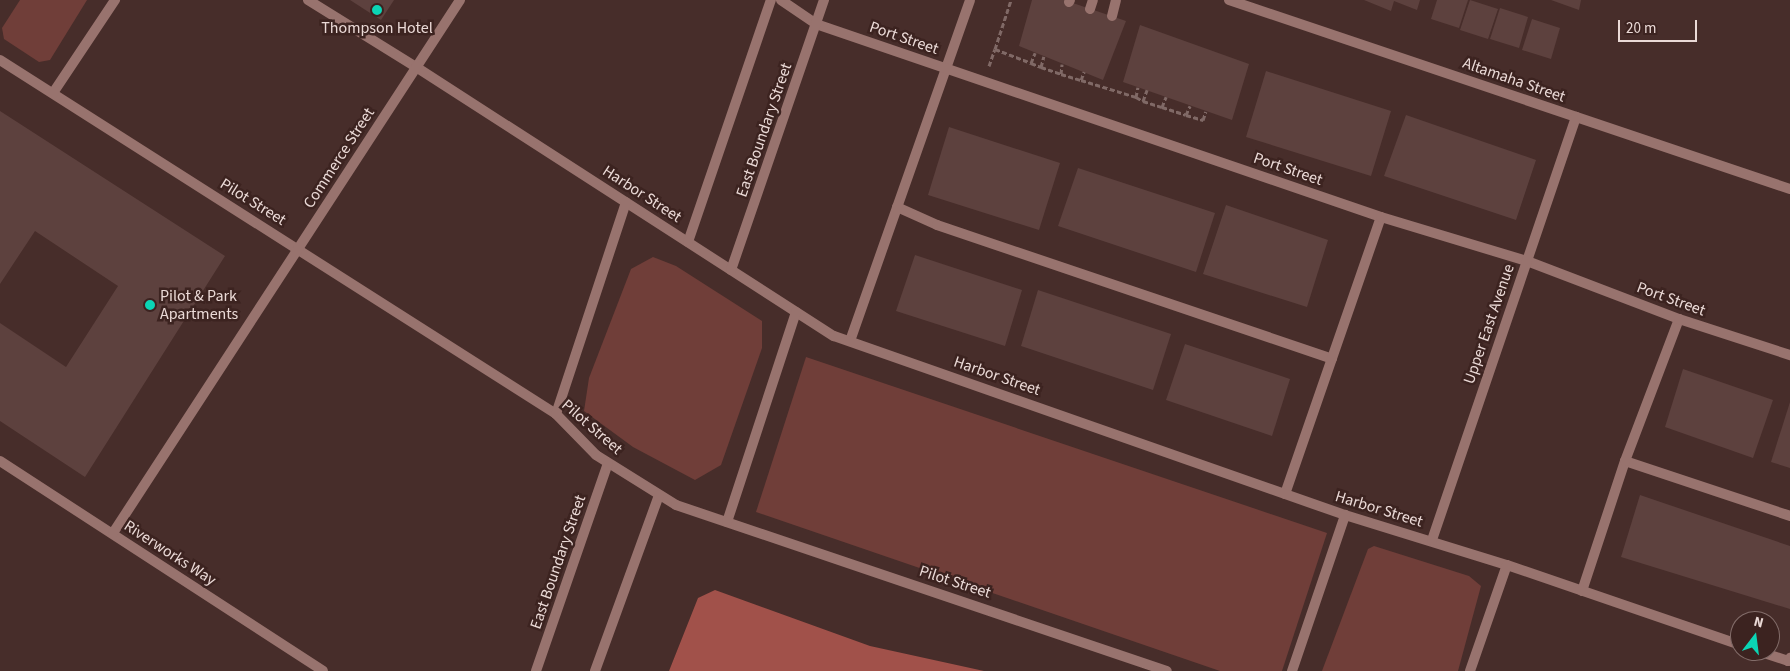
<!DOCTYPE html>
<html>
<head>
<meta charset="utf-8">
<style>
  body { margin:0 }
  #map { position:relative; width:1790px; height:671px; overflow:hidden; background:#472d2a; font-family:"Source Sans 3",sans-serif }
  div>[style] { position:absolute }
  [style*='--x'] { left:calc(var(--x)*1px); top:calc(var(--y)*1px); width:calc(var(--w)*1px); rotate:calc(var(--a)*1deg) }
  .green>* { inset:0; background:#703e39 }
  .water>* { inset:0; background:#a1514a }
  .building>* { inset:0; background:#5d413e }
  .path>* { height:3px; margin-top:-1.5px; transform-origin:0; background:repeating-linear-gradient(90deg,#806966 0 5px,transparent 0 7.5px) }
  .service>* { height:10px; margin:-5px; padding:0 5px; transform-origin:5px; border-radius:5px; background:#98736e }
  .minor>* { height:10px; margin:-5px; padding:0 5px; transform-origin:5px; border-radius:5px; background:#98736e }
  .dots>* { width:14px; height:14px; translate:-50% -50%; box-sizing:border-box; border:2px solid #3c2320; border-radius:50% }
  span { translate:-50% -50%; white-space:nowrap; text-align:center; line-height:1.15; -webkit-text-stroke:5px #3c2320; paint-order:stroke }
  .poi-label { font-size:16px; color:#ebdad7 }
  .left { translate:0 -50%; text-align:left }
  .street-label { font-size:16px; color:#ebdad7 }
  .north { position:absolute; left:1730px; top:611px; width:50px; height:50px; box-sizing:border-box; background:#3c2320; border:1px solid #826c69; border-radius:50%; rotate:15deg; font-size:14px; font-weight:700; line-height:20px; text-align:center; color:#ebdad7 }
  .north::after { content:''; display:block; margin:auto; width:18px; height:22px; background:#0bd5b5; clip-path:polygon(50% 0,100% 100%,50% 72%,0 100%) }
  .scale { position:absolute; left:1618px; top:20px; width:79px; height:22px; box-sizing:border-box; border:2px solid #ebdad7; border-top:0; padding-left:6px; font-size:15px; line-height:18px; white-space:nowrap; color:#ebdad7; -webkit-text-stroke:4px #3c2320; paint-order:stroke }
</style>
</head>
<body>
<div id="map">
  <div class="green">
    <i style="clip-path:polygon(20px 0,87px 0,50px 60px,39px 62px,4px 39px,2px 28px)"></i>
    <i style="clip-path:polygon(653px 257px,676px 266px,762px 321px,762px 348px,721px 465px,695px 480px,633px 447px,584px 411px,589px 378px,631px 269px)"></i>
    <i style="clip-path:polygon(806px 357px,1327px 533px,1282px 671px,1220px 671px,756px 512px)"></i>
    <i style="clip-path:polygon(1374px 546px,1469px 576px,1481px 586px,1458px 671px,1322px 671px,1368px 549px)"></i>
  </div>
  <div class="water">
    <i style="clip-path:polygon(715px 590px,870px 646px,984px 671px,669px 671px,698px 598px)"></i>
  </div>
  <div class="building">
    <i style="clip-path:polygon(350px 0,394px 0,381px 20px)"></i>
    <i style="clip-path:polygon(1032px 0,1064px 0,1126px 21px,1103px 80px,1019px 46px)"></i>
    <i style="clip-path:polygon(1364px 0,1420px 0,1417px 10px,1394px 1px,1391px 11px)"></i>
    <i style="clip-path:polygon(1437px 0,1468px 0,1459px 28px,1431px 19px)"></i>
    <i style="clip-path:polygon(1470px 0,1498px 9px,1488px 39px,1460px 30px)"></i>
    <i style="clip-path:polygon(1551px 0,1581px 0,1579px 10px)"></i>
    <i style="clip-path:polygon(1500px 8px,1528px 17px,1519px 48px,1490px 39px)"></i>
    <i style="clip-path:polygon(1532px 19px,1560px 28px,1551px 59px,1522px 50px)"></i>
    <i style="clip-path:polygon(1140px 25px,1249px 64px,1232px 120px,1123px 82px)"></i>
    <i style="clip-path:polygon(1266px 71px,1391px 111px,1371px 176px,1246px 137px)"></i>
    <i style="clip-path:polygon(0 111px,225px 256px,85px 477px,0 421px,0 323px,66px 367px,118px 286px,35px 231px,0 284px)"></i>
    <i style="clip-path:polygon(1406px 115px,1536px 160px,1516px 220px,1384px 176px)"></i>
    <i style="clip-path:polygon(949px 127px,1060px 163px,1039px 230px,928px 195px)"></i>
    <i style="clip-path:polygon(1078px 168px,1215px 213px,1196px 272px,1058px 226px)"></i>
    <i style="clip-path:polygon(1226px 205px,1328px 240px,1307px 307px,1203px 274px)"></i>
    <i style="clip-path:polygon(915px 255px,1022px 290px,1005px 346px,896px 311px)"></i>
    <i style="clip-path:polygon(1038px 290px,1171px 334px,1153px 390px,1021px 346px)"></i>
    <i style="clip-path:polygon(1185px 344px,1290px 379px,1272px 436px,1166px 400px)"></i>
    <i style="clip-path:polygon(1683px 369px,1773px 400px,1753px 458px,1665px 427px)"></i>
    <i style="clip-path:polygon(1790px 402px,1790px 468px,1771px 462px)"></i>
    <i style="clip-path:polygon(1640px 495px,1790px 546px,1790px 609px,1621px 557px)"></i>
  </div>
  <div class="path">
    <i style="--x:995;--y:49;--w:52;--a:-71.9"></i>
    <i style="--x:1031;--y:63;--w:11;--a:22"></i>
    <i style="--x:1041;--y:67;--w:11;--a:-75"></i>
    <i style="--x:989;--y:66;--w:18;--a:-71"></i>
    <i style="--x:995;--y:49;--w:39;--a:21"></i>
    <i style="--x:1031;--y:63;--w:11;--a:-68"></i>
    <i style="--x:1041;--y:67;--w:21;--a:19"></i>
    <i style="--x:1061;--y:74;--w:10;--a:-84"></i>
    <i style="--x:1061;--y:74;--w:21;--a:17"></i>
    <i style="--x:1081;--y:80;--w:9;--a:-69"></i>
    <i style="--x:1081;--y:80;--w:58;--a:17.2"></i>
    <i style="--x:1136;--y:97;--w:10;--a:-79"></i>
    <i style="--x:1136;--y:97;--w:8;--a:30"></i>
    <i style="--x:1143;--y:101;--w:12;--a:-70"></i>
    <i style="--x:1143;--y:101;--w:20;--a:18"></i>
    <i style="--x:1162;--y:107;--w:11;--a:-68"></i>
    <i style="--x:1162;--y:107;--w:25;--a:18"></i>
    <i style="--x:1186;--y:115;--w:10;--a:-66"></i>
    <i style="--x:1186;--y:115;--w:18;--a:16"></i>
    <i style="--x:1203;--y:120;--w:9;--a:-72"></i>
  </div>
  <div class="service">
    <i style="--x:308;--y:0;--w:127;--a:31.8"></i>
    <i style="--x:1069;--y:2;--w:2;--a:-63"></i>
    <i style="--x:1090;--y:9;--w:9;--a:-72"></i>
    <i style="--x:1112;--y:16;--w:16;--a:-76"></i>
    <i style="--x:897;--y:207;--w:44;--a:24.2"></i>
    <i style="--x:937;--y:225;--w:417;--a:18.7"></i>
    <i style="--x:850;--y:341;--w:361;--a:-70.6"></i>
    <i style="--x:1625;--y:461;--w:174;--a:18.4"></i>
    <i style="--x:1285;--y:494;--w:293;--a:-70.9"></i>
    <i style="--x:1582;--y:591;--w:137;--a:-71.7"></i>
    <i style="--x:1625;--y:461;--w:152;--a:-69.2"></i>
  </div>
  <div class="minor">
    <i style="--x:781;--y:0;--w:42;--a:34.4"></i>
    <i style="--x:816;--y:24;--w:597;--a:18.86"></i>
    <i style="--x:1381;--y:217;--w:152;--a:16.8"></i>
    <i style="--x:1527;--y:261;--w:163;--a:20.9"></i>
    <i style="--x:1679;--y:319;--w:117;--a:18"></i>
    <i style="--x:1229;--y:0;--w:592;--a:18.62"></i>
    <i style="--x:0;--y:60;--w:659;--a:32.48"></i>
    <i style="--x:556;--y:414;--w:57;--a:45.7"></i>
    <i style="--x:596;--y:455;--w:94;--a:32"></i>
    <i style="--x:676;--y:505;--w:518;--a:18.68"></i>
    <i style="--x:416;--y:67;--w:497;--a:32.8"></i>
    <i style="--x:834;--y:336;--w:541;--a:19.31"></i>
    <i style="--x:1345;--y:515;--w:170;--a:17.2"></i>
    <i style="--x:1507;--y:565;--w:246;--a:18.9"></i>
    <i style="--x:53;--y:93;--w:112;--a:-56.3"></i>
    <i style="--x:688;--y:242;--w:256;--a:-71.1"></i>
    <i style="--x:731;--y:270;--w:286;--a:-71"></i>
    <i style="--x:556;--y:414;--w:223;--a:-71.7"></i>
    <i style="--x:0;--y:461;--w:385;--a:33"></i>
    <i style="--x:727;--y:522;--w:221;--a:-71.8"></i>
    <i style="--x:113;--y:533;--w:636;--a:-56.93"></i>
    <i style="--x:1432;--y:540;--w:447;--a:-71.2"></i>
    <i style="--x:1758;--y:651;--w:32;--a:18"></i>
    <i style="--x:1788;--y:661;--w:4;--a:-56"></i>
    <i style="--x:536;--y:671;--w:220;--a:-70.9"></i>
    <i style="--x:595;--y:671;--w:187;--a:-70"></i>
    <i style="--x:1292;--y:671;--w:165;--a:-71.2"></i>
    <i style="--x:1470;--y:671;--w:112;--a:-70.8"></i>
  </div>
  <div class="dots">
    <i style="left:377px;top:10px;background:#0bd5b5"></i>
    <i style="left:150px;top:305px;background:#0bd5b5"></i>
  </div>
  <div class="poi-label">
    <span style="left:377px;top:28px">Thompson Hotel</span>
    <span class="left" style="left:160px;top:305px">Pilot &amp; Park<br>Apartments</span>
  </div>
  <div class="street-label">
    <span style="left:904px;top:38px;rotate:19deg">Port Street</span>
    <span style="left:1514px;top:80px;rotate:19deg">Altamaha Street</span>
    <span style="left:764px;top:130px;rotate:-71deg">East Boundary Street</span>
    <span style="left:339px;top:158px;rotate:-57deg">Commerce Street</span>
    <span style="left:1288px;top:169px;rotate:19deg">Port Street</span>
    <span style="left:642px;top:194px;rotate:33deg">Harbor Street</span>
    <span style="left:253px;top:202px;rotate:32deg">Pilot Street</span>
    <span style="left:1671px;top:299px;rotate:20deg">Port Street</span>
    <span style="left:1489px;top:324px;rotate:-71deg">Upper East Avenue</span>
    <span style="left:997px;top:376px;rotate:19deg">Harbor Street</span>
    <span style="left:592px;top:427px;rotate:41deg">Pilot Street</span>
    <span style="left:1379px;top:509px;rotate:17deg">Harbor Street</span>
    <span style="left:170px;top:553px;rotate:33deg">Riverworks Way</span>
    <span style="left:558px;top:562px;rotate:-71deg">East Boundary Street</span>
    <span style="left:955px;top:582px;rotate:18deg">Pilot Street</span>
  </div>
  <div class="north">N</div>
  <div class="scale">20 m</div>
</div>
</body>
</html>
